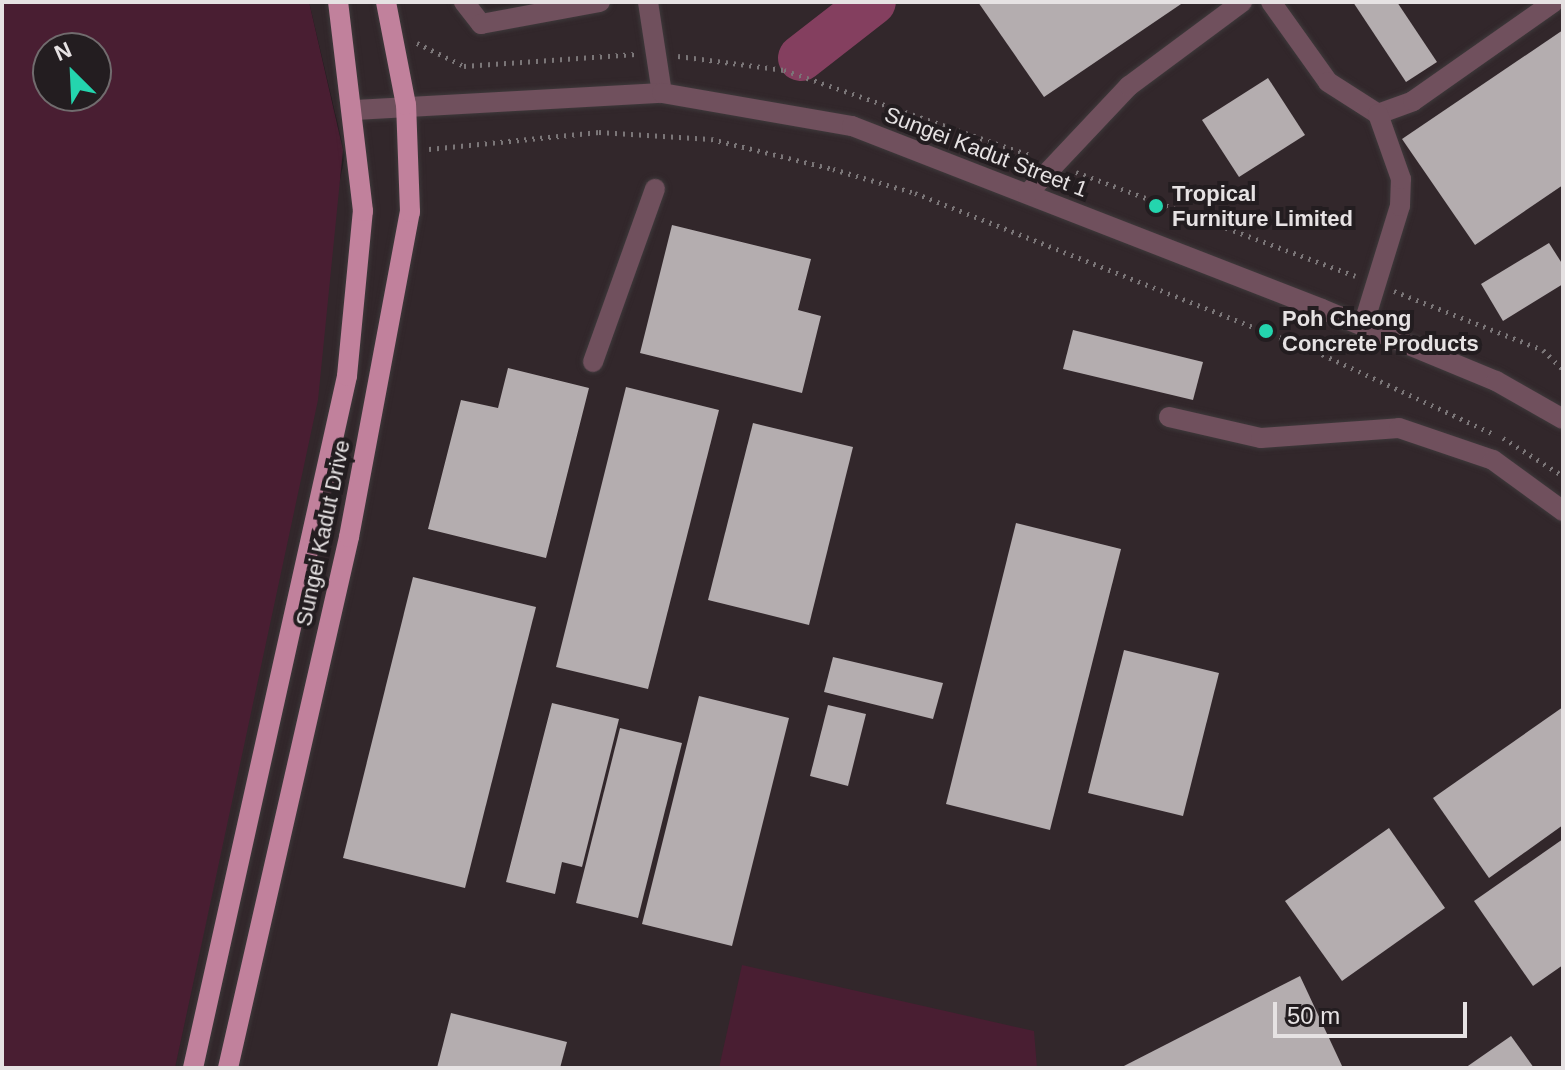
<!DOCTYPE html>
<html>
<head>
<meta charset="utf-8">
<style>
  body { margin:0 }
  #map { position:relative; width:1565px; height:1070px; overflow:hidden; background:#231d20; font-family:Helvetica,sans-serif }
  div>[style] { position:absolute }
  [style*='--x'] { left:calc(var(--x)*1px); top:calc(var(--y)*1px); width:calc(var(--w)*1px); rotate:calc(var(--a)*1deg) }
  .built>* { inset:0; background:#32272b }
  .green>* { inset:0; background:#491e32 }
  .river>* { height:46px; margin:-23px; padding:0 23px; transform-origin:23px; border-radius:23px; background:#843f5f }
  .building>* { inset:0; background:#b4adaf }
  .path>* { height:5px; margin-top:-2.5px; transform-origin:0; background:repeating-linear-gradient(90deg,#7b7678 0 2px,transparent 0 8px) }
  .roads { filter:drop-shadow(0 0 2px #3e393b) drop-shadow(0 0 2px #3e393b) }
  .minor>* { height:20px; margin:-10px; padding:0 10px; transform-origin:10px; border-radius:10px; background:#70505d }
  .major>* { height:20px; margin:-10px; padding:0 10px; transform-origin:10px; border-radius:10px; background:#c1819c }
  .dots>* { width:22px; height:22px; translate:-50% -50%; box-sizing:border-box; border:4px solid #231d20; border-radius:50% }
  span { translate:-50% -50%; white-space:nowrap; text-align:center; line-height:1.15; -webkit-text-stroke:8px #231d20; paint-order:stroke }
  .street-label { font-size:22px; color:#e6e2e3 }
  .poi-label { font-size:22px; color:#e6e2e3; font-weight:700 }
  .left { translate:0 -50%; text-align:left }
  .frame { position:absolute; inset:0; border:4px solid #e6e2e3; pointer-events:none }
  .north { position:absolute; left:32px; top:32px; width:80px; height:80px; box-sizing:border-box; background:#231d20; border:2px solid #716c6e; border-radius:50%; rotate:336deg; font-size:22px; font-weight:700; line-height:32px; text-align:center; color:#e6e2e3 }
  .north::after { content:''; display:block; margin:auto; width:28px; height:36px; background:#24d5ae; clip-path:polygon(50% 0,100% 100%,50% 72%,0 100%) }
  .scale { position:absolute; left:1273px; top:1002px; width:194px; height:36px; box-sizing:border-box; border:4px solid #e6e2e3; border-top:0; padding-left:10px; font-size:24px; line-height:28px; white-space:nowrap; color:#e6e2e3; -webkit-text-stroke:6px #231d20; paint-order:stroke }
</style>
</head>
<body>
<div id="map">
  <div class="built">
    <i style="clip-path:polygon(309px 2px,1563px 2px,1563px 1068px,160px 1068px,345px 155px)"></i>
  </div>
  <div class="green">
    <i style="clip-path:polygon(evenodd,2px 2px,309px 2px,343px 150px,318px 400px,175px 1068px,2px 1068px,2px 2px,48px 48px,96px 48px,96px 96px,48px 96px,48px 48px)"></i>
    <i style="clip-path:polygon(742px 965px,1034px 1031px,1037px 1068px,719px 1068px)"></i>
  </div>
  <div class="river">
    <i style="--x:801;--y:58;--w:91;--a:-37.9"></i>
  </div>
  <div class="building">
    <i style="clip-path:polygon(978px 2px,1184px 2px,1044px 97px)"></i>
    <i style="clip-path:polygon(1353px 2px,1397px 2px,1437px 62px,1406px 82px)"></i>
    <i style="clip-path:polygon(1563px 30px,1563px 185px,1475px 245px,1402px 139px)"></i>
    <i style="clip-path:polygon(1268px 78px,1305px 135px,1239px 177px,1202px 120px)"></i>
    <i style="clip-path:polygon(672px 225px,811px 259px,798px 310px,821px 316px,802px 393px,640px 353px)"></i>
    <i style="clip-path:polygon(1549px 243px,1563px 265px,1563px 284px,1503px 321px,1481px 284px)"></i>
    <i style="clip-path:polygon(1073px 330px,1203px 362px,1193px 400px,1063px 369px)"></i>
    <i style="clip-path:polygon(508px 368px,589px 388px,546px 558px,428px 529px,461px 400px,498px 408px)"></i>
    <i style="clip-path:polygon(626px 387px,719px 410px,648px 689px,556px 667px)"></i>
    <i style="clip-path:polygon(753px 423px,853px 447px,809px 625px,708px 600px)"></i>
    <i style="clip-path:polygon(1016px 523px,1121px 549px,1050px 830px,946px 804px)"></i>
    <i style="clip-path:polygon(413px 577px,536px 607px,465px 888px,343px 858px)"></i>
    <i style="clip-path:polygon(1124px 650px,1219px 673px,1183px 816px,1088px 793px)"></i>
    <i style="clip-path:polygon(833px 657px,943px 683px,933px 719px,824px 692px)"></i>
    <i style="clip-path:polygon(699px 696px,789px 718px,732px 946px,642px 924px)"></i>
    <i style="clip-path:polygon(552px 703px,619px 719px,582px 867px,562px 862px,555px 894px,506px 882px)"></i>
    <i style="clip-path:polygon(828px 705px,866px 714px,848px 786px,810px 776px)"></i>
    <i style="clip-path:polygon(1563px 707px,1563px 825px,1489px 878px,1433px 798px)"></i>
    <i style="clip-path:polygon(620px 728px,682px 743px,638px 918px,576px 903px)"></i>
    <i style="clip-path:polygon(1389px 828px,1445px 908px,1342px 981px,1285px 901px)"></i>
    <i style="clip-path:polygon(1563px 839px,1563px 965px,1533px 986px,1474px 901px)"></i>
    <i style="clip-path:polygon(1300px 976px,1343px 1068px,1120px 1068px)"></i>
    <i style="clip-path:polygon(451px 1013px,567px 1042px,560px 1068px,437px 1068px)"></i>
    <i style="clip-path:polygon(1511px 1036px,1534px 1068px,1465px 1068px)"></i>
  </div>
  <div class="path">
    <i style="--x:417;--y:43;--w:52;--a:26.1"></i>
    <i style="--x:464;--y:66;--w:172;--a:-4"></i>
    <i style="--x:678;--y:56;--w:107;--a:7.5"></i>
    <i style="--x:784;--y:70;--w:262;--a:19.1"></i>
    <i style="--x:429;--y:149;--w:171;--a:-5.7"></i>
    <i style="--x:599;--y:132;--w:112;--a:3.6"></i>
    <i style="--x:711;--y:139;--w:126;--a:13.8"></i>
    <i style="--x:833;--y:169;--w:85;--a:16.3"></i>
    <i style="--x:915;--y:193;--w:430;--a:21.6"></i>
    <i style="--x:1315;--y:351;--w:197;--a:24.9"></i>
    <i style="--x:1076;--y:172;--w:298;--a:20.4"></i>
    <i style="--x:1394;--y:291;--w:160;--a:21.6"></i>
    <i style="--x:1543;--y:350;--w:28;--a:44"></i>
    <i style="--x:1503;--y:438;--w:71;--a:32.3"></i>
  </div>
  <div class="roads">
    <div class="minor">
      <i style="--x:464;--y:2;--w:28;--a:52"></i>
      <i style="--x:481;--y:24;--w:121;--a:-10.5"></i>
      <i style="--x:648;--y:2;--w:92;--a:81.3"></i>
      <i style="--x:1271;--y:2;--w:98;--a:54.5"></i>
      <i style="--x:1328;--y:82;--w:59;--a:32.6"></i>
      <i style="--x:1378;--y:114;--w:37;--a:-20"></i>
      <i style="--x:1413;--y:101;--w:172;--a:-35.1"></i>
      <i style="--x:355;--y:110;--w:307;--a:-3.2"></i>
      <i style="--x:662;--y:93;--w:193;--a:9.9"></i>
      <i style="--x:852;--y:126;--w:504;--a:21.27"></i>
      <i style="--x:1322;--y:309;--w:188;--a:22.5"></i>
      <i style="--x:1496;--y:381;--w:77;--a:29.6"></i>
      <i style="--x:1028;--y:193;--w:147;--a:-46.7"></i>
      <i style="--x:1129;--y:86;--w:141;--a:-36.6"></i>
      <i style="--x:1363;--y:326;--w:126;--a:-72.9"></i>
      <i style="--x:1400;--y:206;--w:27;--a:-88"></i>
      <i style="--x:1401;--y:179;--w:69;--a:-109.5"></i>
      <i style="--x:593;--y:362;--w:184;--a:-70.3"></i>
      <i style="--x:1169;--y:417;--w:94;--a:12.9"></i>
      <i style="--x:1261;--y:438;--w:138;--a:-4.1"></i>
      <i style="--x:1399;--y:428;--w:99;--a:18.8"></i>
      <i style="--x:1493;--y:460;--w:87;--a:36.1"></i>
    </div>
    <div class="major">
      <i style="--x:193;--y:1068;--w:709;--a:-77.45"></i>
      <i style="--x:347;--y:376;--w:166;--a:-84.5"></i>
      <i style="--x:363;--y:211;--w:210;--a:-96.8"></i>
      <i style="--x:228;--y:1068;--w:545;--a:-77.16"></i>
      <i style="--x:349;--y:537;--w:331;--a:-79.4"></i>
      <i style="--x:410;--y:212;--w:107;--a:-92.1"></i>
      <i style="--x:406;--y:105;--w:105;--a:-101"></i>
    </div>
  </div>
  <div class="dots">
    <i style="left:1156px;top:206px;background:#24d5ae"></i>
    <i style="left:1266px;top:331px;background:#24d5ae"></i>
  </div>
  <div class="street-label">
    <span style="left:986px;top:152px;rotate:21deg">Sungei Kadut Street 1</span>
    <span style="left:323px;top:533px;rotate:-78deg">Sungei Kadut Drive</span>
  </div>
  <div class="poi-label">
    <span class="left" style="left:1172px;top:206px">Tropical<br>Furniture Limited</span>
    <span class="left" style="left:1282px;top:331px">Poh Cheong<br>Concrete Products</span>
  </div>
  <div class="frame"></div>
  <div class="north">N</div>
  <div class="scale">50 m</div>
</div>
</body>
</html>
